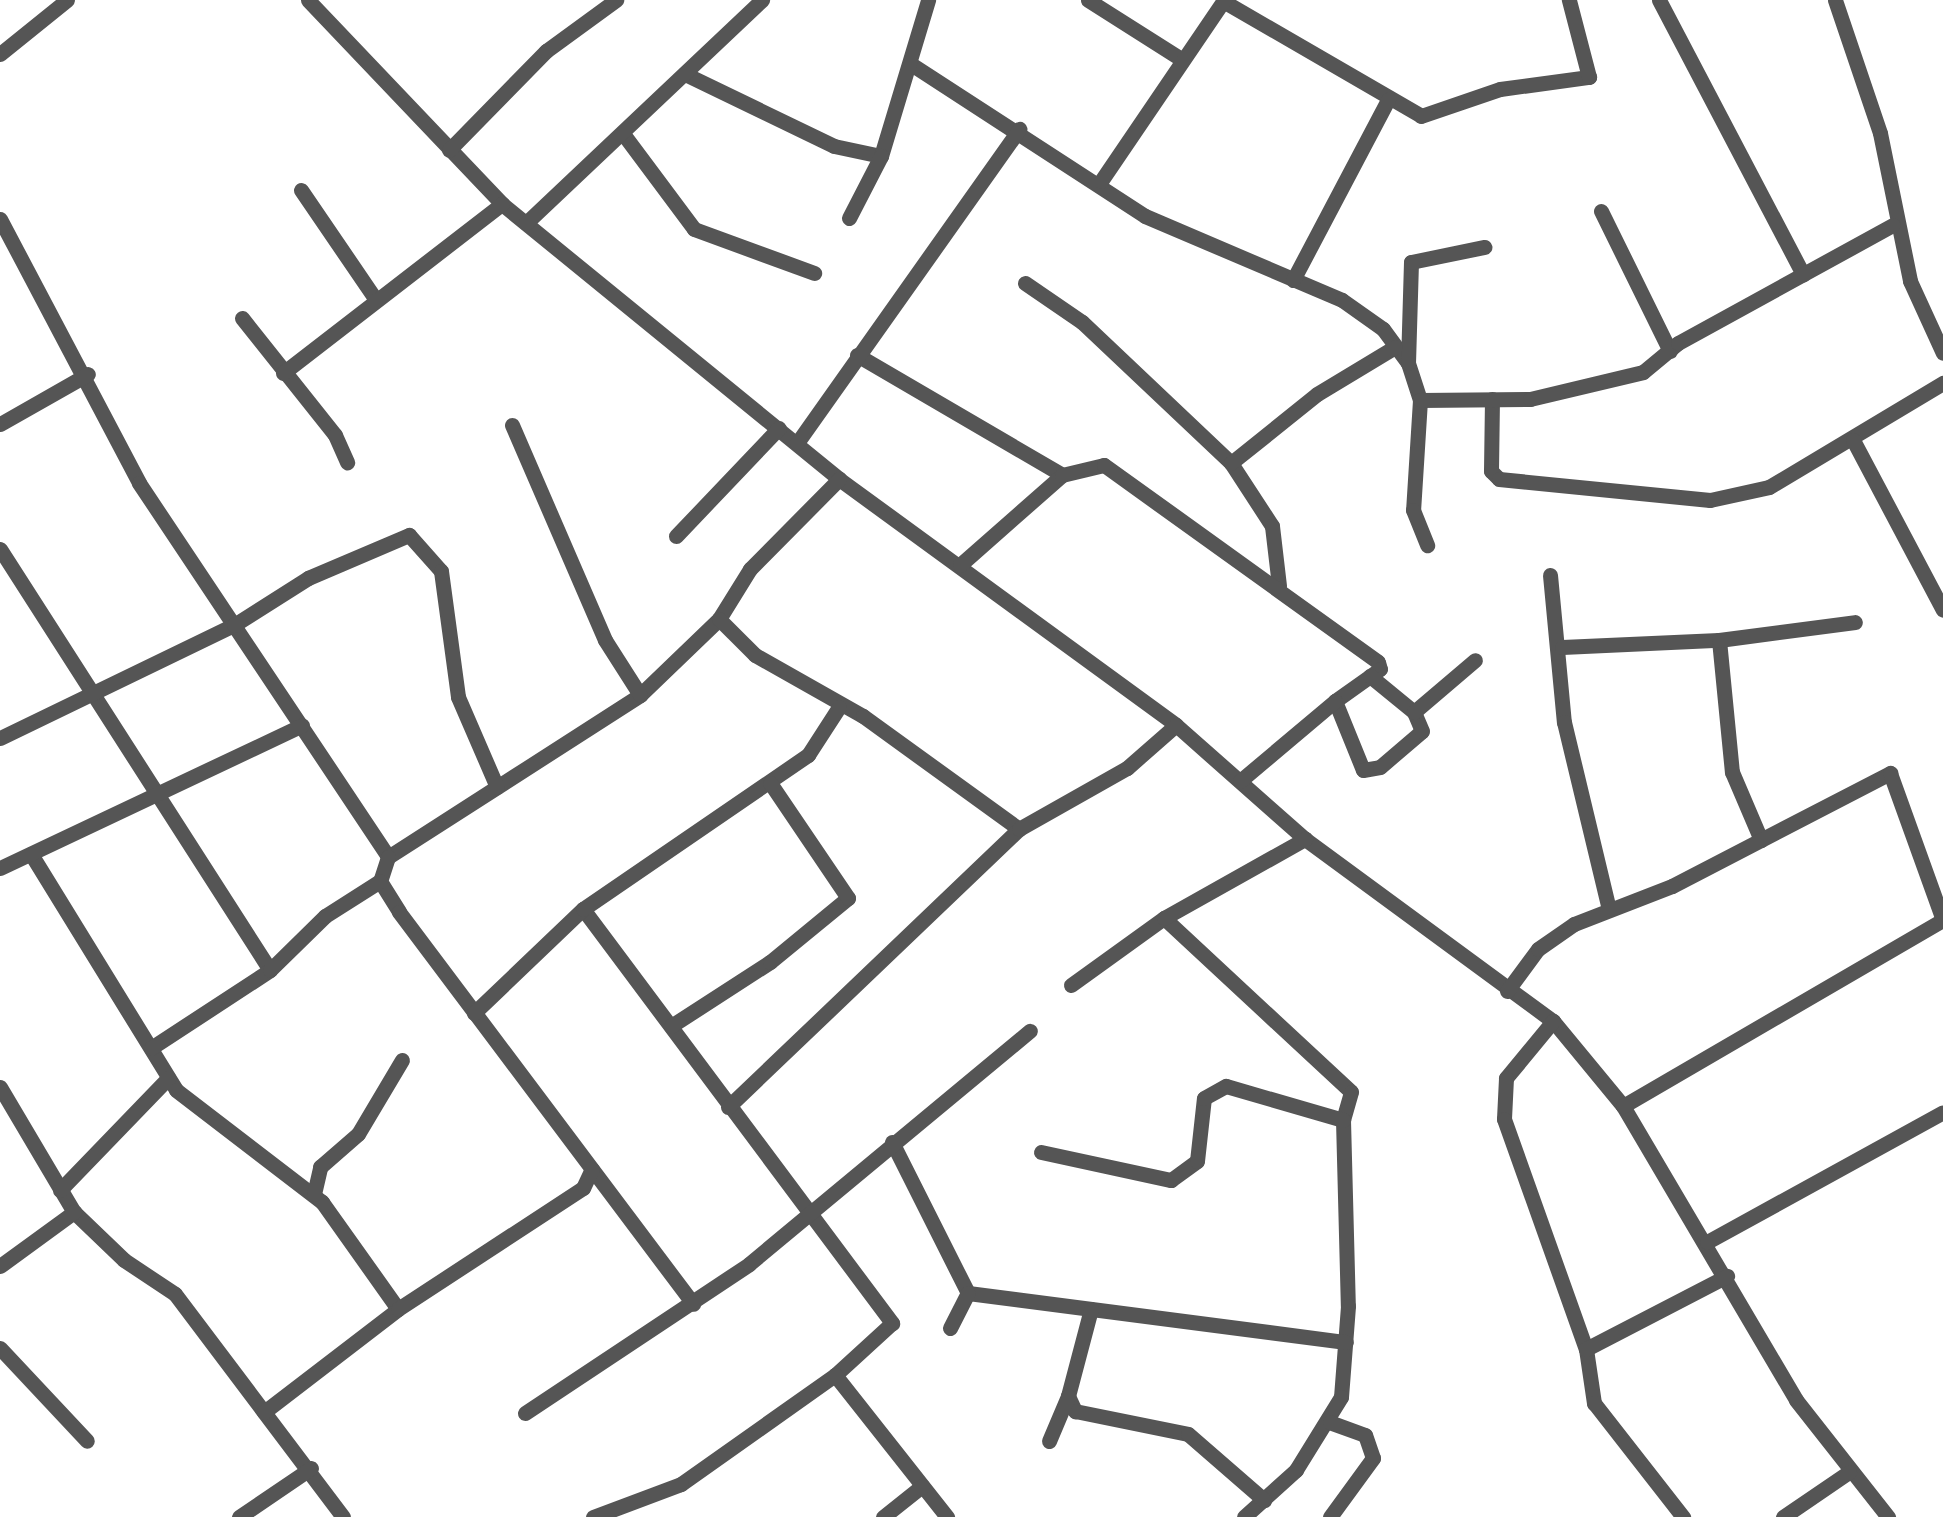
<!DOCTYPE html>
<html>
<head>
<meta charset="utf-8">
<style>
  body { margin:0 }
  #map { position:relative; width:1943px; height:1517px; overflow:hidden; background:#fff; font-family:"Roboto Condensed",sans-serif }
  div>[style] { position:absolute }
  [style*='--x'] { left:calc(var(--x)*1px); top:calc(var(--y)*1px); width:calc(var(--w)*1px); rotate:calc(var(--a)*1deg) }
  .minor>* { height:15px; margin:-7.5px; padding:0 7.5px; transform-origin:7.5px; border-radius:7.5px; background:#555 }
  span { translate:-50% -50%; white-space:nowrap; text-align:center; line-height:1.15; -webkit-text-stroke:8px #fff; paint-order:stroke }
</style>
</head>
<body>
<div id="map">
  <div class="minor">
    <i style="--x:308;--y:0;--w:282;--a:46.4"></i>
    <i style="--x:502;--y:204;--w:435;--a:39.2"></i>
    <i style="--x:839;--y:479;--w:417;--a:36.1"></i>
    <i style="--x:1176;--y:725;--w:172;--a:41.5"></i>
    <i style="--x:1305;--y:839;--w:308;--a:36.3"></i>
    <i style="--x:1553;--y:1021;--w:110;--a:50.5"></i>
    <i style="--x:1623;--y:1106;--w:341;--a:59.5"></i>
    <i style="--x:1796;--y:1400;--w:149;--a:51.8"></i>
    <i style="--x:1088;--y:0;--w:110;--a:32.4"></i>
    <i style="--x:1659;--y:0;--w:310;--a:62.3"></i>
    <i style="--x:1835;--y:0;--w:140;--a:71.3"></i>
    <i style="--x:1880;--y:133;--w:151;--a:78.5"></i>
    <i style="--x:1910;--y:281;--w:79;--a:65.4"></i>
    <i style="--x:1223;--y:1;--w:229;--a:30.1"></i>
    <i style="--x:1421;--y:116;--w:83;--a:-18.9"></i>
    <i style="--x:1500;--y:89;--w:90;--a:-7.7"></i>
    <i style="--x:1589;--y:77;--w:80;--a:-104.6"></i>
    <i style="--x:0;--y:54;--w:86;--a:-38.9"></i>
    <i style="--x:914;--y:66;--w:275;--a:33"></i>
    <i style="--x:1145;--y:216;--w:214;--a:23.1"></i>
    <i style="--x:1342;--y:300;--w:50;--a:35.3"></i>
    <i style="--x:1383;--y:329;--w:42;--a:53.7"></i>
    <i style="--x:1408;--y:363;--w:39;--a:72"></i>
    <i style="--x:1420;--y:400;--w:110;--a:93.6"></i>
    <i style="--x:1413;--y:510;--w:38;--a:68"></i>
    <i style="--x:685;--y:74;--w:165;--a:25.8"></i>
    <i style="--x:834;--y:146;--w:48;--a:12"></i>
    <i style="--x:881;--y:156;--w:163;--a:-73.2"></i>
    <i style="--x:624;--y:135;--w:117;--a:53.3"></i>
    <i style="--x:694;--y:229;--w:128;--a:20.1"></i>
    <i style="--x:449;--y:150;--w:139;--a:-45.6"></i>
    <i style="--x:546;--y:51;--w:87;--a:-36.1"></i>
    <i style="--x:1101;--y:181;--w:219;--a:-55.8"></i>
    <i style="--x:301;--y:190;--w:133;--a:55.7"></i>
    <i style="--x:1601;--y:211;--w:156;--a:63.8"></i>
    <i style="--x:849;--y:218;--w:70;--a:-62.7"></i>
    <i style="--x:0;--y:219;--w:298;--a:62.2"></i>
    <i style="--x:139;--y:483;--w:449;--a:56.3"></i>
    <i style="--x:388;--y:857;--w:300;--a:-32.7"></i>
    <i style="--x:640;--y:695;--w:110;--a:-43.9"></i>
    <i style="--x:719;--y:619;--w:59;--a:-58.2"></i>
    <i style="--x:750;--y:569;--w:127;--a:-45.3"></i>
    <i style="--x:526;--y:223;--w:325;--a:-43.4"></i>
    <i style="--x:1293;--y:280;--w:204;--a:-62.2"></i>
    <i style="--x:1025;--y:283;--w:69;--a:34.4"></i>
    <i style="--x:1082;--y:322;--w:205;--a:43.4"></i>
    <i style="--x:1231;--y:463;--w:75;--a:56.9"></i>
    <i style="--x:1272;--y:526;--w:60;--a:83.3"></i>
    <i style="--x:242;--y:318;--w:149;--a:51.5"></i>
    <i style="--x:335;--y:435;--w:30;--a:66"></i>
    <i style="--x:857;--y:355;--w:238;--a:30.3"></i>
    <i style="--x:1408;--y:363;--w:101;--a:-88.3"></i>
    <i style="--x:1411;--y:262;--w:75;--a:-11.6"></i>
    <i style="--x:283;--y:373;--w:277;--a:-37.7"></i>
    <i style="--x:1492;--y:399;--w:72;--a:90.8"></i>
    <i style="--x:1491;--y:471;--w:11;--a:45"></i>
    <i style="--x:1499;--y:479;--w:212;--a:5.7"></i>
    <i style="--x:1710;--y:500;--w:60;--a:-12.4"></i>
    <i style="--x:1769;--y:487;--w:203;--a:-30.9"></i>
    <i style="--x:1420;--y:400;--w:110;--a:-0.5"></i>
    <i style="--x:1530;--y:399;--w:116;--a:-13.4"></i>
    <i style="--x:1643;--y:372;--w:45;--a:-39.6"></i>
    <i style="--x:1678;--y:343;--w:245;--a:-28.8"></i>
    <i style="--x:0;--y:424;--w:101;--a:-29.6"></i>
    <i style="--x:512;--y:425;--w:234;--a:66.6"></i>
    <i style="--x:605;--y:640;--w:65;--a:57.5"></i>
    <i style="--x:1853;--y:440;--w:192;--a:62.1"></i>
    <i style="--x:797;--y:443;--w:385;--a:-54.7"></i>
    <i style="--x:1231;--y:463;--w:110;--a:-38.7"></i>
    <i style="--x:1317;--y:394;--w:91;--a:-31.1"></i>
    <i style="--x:676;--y:536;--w:149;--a:-46.4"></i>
    <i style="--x:0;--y:549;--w:500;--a:57.33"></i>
    <i style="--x:960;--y:565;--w:136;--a:-41.4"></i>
    <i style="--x:1062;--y:475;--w:43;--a:-13.4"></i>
    <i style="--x:1104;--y:465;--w:337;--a:35.7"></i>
    <i style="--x:1378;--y:662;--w:7;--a:74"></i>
    <i style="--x:1380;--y:669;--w:55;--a:144.6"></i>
    <i style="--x:1335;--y:701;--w:74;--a:67.9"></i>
    <i style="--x:1363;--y:770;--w:17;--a:-10"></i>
    <i style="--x:1380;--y:767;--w:55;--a:-40.6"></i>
    <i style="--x:1422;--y:731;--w:21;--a:-113"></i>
    <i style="--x:1414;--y:712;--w:57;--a:-140.7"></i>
    <i style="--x:1550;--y:575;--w:148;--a:84.6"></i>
    <i style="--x:1564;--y:722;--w:192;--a:76.5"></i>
    <i style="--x:719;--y:619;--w:51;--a:45"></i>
    <i style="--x:755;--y:655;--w:124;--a:29.5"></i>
    <i style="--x:863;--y:716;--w:193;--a:35.9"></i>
    <i style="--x:1719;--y:640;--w:133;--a:84.4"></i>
    <i style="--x:1732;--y:772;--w:74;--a:66.9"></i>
    <i style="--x:1562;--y:647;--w:157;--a:-2.6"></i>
    <i style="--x:1719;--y:640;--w:137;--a:-7.5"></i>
    <i style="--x:1414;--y:712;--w:80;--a:-40.4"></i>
    <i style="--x:0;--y:738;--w:260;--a:-25.8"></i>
    <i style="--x:234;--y:625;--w:88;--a:-32.4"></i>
    <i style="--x:308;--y:578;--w:110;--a:-23.1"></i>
    <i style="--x:409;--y:535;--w:48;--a:48.4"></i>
    <i style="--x:441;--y:571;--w:127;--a:82.3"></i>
    <i style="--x:458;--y:697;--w:98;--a:66.6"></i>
    <i style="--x:1240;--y:781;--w:124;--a:-40.1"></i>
    <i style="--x:31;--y:854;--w:277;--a:58.4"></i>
    <i style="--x:176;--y:1090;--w:184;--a:37.5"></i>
    <i style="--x:322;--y:1202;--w:131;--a:54.6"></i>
    <i style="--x:388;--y:857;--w:25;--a:108"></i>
    <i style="--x:380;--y:881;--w:36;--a:58"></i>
    <i style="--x:399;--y:912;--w:490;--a:53.1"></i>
    <i style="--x:0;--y:868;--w:334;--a:-25.3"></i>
    <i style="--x:583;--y:909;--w:517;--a:53.26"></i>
    <i style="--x:892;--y:1323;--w:77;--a:137.6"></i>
    <i style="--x:835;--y:1375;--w:189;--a:144.7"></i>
    <i style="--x:681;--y:1484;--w:94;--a:159.4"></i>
    <i style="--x:1164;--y:918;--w:255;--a:42.9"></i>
    <i style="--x:1351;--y:1092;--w:29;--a:106"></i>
    <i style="--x:1343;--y:1120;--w:186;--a:88.5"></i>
    <i style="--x:1348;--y:1306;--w:91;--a:94.4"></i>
    <i style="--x:1341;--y:1397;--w:86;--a:121.7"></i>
    <i style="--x:1296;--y:1470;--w:70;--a:137.9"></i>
    <i style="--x:1071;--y:985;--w:115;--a:-35.8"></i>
    <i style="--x:1164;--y:918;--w:162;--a:-29.3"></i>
    <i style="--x:1507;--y:991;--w:52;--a:-53.6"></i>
    <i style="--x:1538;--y:949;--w:44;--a:-34.8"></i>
    <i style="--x:1574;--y:924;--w:105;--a:-21.2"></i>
    <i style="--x:1672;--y:886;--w:246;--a:-27.4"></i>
    <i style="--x:1890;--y:773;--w:156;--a:70.2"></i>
    <i style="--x:474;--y:1013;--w:151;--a:-43.7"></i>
    <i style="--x:583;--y:909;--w:273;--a:-34.4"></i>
    <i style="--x:808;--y:755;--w:57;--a:-57.1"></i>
    <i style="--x:1553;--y:1021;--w:74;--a:129.5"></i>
    <i style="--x:1506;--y:1078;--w:41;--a:92.8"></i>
    <i style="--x:1504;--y:1119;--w:244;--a:70.4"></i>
    <i style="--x:1586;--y:1349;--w:55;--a:81.6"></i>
    <i style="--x:1594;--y:1403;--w:145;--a:52"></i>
    <i style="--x:671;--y:1026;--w:118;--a:-32.9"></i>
    <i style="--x:770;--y:962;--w:101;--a:-39.4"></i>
    <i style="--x:848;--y:898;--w:139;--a:-124.1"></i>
    <i style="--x:151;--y:1048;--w:142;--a:-33.2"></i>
    <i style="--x:270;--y:970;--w:77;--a:-44.5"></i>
    <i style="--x:325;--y:916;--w:65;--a:-32.5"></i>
    <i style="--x:0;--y:1087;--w:145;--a:59.4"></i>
    <i style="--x:74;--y:1212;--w:69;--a:43.8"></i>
    <i style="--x:124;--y:1260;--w:61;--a:33.7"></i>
    <i style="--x:175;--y:1294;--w:279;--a:53"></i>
    <i style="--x:1623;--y:1106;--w:370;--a:-30.2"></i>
    <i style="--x:728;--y:1107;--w:402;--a:-43.7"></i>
    <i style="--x:1019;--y:829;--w:124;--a:-29.5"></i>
    <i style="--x:1127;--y:768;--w:65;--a:-41.3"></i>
    <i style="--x:892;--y:1142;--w:169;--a:63.3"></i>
    <i style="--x:1041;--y:1152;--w:133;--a:12.2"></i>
    <i style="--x:1171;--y:1180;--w:32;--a:-36"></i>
    <i style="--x:1197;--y:1161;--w:63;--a:-83.7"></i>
    <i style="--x:1204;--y:1098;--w:25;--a:-29"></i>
    <i style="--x:1226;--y:1086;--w:122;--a:16.2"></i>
    <i style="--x:60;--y:1190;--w:156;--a:-46"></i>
    <i style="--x:314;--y:1194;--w:28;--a:-77"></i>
    <i style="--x:320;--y:1167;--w:50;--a:-41"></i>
    <i style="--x:358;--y:1134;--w:86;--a:-59.3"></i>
    <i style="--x:1707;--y:1242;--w:269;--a:-28.8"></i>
    <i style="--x:0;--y:1266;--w:92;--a:-36.1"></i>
    <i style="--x:968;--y:1293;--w:381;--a:7.4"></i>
    <i style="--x:1091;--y:1309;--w:90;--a:104.8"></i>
    <i style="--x:1068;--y:1396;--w:17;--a:65"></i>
    <i style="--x:1075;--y:1411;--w:115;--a:11.5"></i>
    <i style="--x:1188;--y:1434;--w:101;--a:41"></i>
    <i style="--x:950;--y:1328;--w:39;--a:-63"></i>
    <i style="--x:0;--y:1348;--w:127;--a:46.9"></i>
    <i style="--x:1586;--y:1349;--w:159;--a:-27.4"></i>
    <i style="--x:835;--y:1375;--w:181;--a:51.7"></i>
    <i style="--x:264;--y:1412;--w:169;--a:-37.5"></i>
    <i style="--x:398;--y:1309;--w:221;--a:-33.2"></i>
    <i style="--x:583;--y:1188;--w:21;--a:-65"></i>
    <i style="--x:525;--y:1413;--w:269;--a:-33.6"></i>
    <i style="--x:749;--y:1264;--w:365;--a:-39.7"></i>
    <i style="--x:1049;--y:1441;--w:49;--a:-67.1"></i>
    <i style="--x:239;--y:1517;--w:87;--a:-34.2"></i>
    <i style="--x:883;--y:1517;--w:50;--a:-38.5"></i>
    <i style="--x:1330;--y:1517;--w:73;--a:-53.9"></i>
    <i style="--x:1373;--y:1458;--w:24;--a:-109"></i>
    <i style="--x:1365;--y:1435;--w:37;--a:-160"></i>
    <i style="--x:1783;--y:1517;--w:80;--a:-34.3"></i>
  </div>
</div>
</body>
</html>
